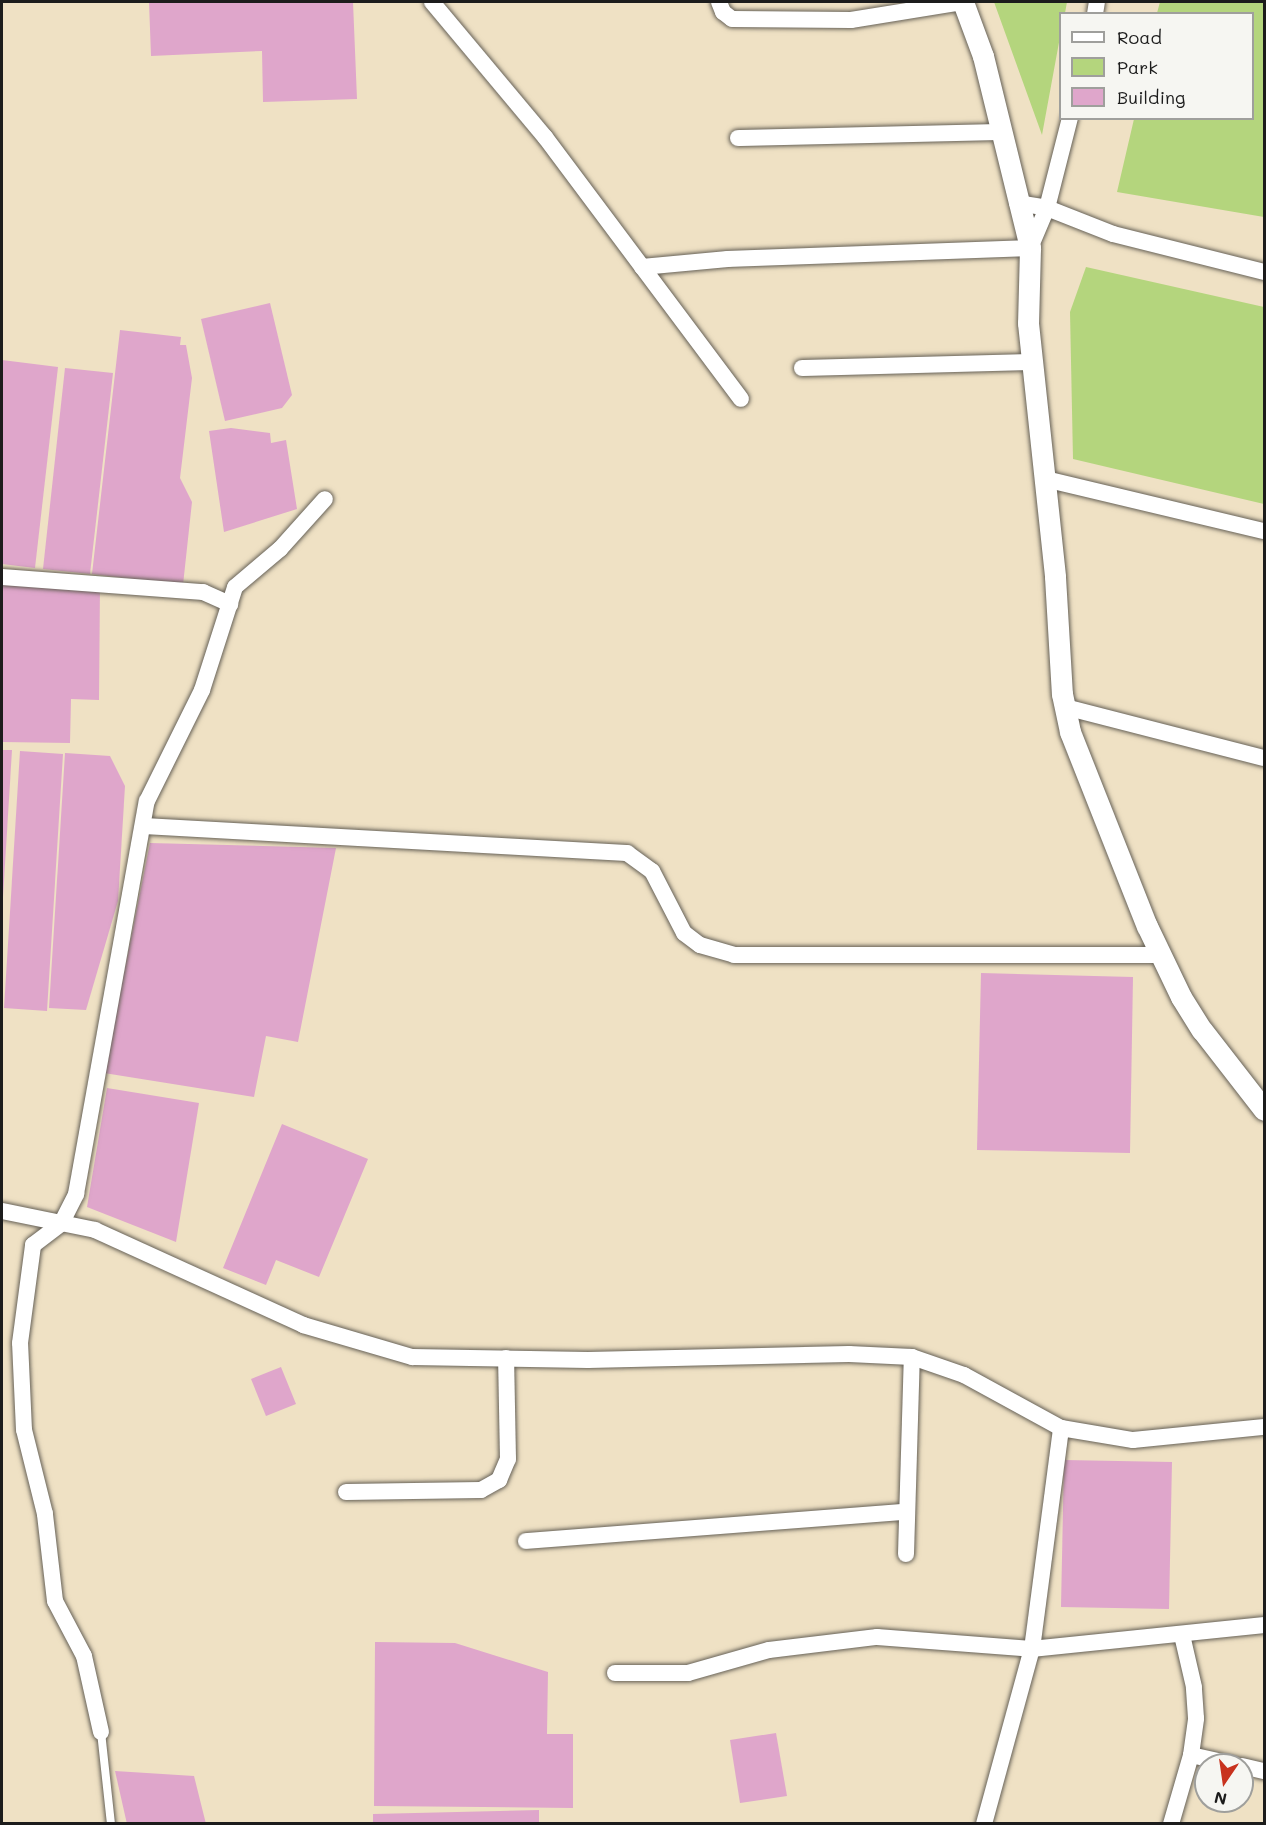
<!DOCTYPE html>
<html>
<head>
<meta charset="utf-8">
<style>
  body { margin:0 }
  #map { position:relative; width:1266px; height:1825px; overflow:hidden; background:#efe1c4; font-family:Mali,sans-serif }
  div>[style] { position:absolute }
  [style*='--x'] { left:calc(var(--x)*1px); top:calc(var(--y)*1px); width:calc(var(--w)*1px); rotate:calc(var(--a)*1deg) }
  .green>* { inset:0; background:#b4d57d }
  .building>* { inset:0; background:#dfa6cb }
  .roads { filter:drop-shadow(0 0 2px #666157) drop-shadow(0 0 2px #666157) }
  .service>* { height:8px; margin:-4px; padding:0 4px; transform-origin:4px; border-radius:4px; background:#fff }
  .minor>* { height:16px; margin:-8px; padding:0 8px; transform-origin:8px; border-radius:8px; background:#fff }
  .tertiary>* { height:21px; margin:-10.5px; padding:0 10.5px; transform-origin:10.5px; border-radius:10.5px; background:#fff }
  span { translate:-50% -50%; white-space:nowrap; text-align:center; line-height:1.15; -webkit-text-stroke:4.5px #f6f6f2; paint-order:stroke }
  .frame { position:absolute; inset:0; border:3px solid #1c1c1c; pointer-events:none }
  .legend { position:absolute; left:1059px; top:12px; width:195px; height:108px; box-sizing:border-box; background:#f6f6f2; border:2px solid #9f9f9c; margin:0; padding:8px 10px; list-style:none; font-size:18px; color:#1c1c1c }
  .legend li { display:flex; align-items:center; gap:12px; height:30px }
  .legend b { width:30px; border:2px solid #9f9f9c }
  .north { position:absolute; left:1194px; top:1753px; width:60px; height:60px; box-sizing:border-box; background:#f6f6f2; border:2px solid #9f9f9c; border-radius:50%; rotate:193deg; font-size:16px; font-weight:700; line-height:24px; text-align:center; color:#1c1c1c }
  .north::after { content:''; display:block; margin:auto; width:21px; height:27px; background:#c8321e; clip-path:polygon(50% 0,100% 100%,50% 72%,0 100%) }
</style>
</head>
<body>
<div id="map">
  <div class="green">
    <i style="clip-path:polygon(994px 2px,1067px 2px,1065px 13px,1060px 14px,1060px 37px,1042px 135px)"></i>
    <i style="clip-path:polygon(1160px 2px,1264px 2px,1264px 217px,1117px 192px,1134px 119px,1252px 118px,1252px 14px,1157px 13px)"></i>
    <i style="clip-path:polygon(1086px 267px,1264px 307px,1264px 504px,1073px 459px,1070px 312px)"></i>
  </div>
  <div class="building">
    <i style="clip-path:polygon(149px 2px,353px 2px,357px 99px,263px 102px,262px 51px,151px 56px)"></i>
    <i style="clip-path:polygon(270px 303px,292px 395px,282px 408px,225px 421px,201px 319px)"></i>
    <i style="clip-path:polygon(120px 330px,181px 337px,180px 345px,186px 345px,192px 378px,180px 478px,192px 502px,183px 585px,92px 574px)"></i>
    <i style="clip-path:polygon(2px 360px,58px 367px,35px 568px,2px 564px)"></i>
    <i style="clip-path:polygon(65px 368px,113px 373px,90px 574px,43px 569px)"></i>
    <i style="clip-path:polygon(231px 428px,270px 433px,271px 443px,286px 440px,297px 509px,224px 532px,209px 431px)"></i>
    <i style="clip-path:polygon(2px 578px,100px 585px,99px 700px,71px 699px,70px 743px,2px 742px)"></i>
    <i style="clip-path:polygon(2px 750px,12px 750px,3px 897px,2px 897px)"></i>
    <i style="clip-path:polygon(20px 751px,63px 754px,47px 1011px,4px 1008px)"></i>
    <i style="clip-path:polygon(65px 753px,110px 756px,125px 786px,118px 901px,86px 1010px,49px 1008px)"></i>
    <i style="clip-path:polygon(150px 843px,336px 848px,298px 1042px,266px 1036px,254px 1097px,104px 1073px)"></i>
    <i style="clip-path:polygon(981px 973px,1133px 977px,1130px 1153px,977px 1150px)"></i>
    <i style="clip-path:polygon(107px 1088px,199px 1103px,176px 1242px,87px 1207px)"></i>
    <i style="clip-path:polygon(282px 1124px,368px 1159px,319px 1277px,276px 1260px,266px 1285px,223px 1268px)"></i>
    <i style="clip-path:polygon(281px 1367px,296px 1404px,266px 1416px,251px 1379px)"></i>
    <i style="clip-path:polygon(1064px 1460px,1172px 1462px,1169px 1609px,1061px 1607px)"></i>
    <i style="clip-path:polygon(375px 1642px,455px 1643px,548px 1672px,547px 1734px,573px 1734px,573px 1808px,374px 1806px)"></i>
    <i style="clip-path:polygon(776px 1733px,787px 1796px,740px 1803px,730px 1740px)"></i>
    <i style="clip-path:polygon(115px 1771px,194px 1776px,206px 1824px,127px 1824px)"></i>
    <i style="clip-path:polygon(539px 1810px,539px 1824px,373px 1824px,373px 1814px)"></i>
  </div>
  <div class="roads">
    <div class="service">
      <i style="--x:101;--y:1732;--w:93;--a:83.8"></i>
    </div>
    <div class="minor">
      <i style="--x:432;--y:2;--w:176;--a:50.1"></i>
      <i style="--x:545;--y:137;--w:327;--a:53.2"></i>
      <i style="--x:719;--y:2;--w:11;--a:68"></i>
      <i style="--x:723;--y:12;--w:11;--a:38"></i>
      <i style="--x:732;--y:19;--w:119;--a:0.5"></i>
      <i style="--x:851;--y:20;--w:114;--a:-9.1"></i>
      <i style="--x:1095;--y:14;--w:12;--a:-81"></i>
      <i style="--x:738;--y:138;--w:264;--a:-1.3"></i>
      <i style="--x:1017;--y:203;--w:30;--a:9"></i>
      <i style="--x:1047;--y:208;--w:71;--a:21.5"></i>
      <i style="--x:1113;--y:234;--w:156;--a:14.1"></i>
      <i style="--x:642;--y:267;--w:86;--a:-5.3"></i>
      <i style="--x:728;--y:259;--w:302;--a:-2.1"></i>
      <i style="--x:1030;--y:248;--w:43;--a:-67"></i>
      <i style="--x:1047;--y:208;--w:93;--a:-75.7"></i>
      <i style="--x:802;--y:368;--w:230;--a:-1.5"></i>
      <i style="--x:1045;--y:479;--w:225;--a:13.4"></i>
      <i style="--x:2;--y:577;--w:202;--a:4.3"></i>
      <i style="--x:203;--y:592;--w:30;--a:24"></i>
      <i style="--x:1065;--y:707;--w:205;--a:14.4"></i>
      <i style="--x:143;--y:826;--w:485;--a:3.2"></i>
      <i style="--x:627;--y:853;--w:31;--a:36"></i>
      <i style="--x:652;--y:871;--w:70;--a:62.7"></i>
      <i style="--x:684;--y:933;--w:20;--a:37"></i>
      <i style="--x:700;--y:945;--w:35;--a:16"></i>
      <i style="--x:734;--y:955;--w:427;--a:0"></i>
      <i style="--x:2;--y:1211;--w:95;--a:11.5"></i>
      <i style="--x:95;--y:1230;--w:229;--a:24.5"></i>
      <i style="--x:303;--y:1325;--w:114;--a:16.4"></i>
      <i style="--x:412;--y:1357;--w:176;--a:1"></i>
      <i style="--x:588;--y:1360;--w:261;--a:-1.3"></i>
      <i style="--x:849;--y:1354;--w:63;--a:2.7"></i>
      <i style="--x:912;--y:1357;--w:55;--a:19.1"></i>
      <i style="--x:964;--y:1375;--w:111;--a:28.7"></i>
      <i style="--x:1061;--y:1428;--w:73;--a:9.5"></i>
      <i style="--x:1133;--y:1440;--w:132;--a:-5.7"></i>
      <i style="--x:346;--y:1492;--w:135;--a:-0.8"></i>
      <i style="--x:481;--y:1490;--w:21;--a:-29"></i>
      <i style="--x:499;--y:1480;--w:23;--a:-67"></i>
      <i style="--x:508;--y:1459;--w:101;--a:-91.1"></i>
      <i style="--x:526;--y:1541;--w:382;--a:-4.4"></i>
      <i style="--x:906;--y:1554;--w:197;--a:-88.3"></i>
      <i style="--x:615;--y:1673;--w:73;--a:0"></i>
      <i style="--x:688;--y:1673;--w:84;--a:-15.9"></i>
      <i style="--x:769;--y:1650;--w:109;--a:-6.9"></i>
      <i style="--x:877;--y:1637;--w:155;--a:4.4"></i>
      <i style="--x:1032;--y:1649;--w:233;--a:-5.9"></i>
      <i style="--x:101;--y:1732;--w:78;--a:-102.6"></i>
      <i style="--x:84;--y:1656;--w:62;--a:-117.8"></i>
      <i style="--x:55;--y:1601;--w:88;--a:-96.6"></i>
      <i style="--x:45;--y:1514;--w:87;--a:-104"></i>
      <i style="--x:24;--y:1430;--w:87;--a:-92.6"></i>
      <i style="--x:20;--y:1343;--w:99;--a:-82.4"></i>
      <i style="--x:33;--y:1245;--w:35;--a:-37"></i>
      <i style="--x:61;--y:1224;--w:34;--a:-63"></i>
      <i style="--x:76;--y:1194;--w:399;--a:-79.8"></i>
      <i style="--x:147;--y:801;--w:124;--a:-63.6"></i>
      <i style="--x:202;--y:690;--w:108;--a:-72.2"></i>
      <i style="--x:235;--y:587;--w:59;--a:-40.2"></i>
      <i style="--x:280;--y:549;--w:67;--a:-48"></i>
      <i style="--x:1191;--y:1755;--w:46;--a:12.5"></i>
      <i style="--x:1242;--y:1766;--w:23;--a:13"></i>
      <i style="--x:984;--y:1824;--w:181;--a:-74.7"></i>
      <i style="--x:1032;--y:1649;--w:223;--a:-82.5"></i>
      <i style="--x:1171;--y:1824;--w:72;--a:-73.8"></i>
      <i style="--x:1191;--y:1755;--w:37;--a:-82"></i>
      <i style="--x:1196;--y:1718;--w:31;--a:-94"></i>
      <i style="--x:1194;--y:1687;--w:53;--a:-103"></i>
    </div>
    <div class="tertiary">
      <i style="--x:963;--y:2;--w:58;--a:69.7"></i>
      <i style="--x:983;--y:56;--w:198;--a:76.2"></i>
      <i style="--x:1030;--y:248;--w:75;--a:91.5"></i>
      <i style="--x:1028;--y:323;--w:255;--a:83.9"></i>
      <i style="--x:1055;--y:577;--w:117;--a:86.6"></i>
      <i style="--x:1062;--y:694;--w:39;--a:78"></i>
      <i style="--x:1070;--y:732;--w:209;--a:68.4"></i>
      <i style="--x:1147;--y:926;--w:79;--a:64.4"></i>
      <i style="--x:1181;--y:997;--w:39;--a:58"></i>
      <i style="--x:1202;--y:1030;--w:101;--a:52.2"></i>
    </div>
  </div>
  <div class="frame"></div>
  <ul class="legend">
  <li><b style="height:8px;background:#fff"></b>Road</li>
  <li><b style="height:16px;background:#b4d57d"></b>Park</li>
  <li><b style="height:16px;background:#dfa6cb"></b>Building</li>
  </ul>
  <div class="north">N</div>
</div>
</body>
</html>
